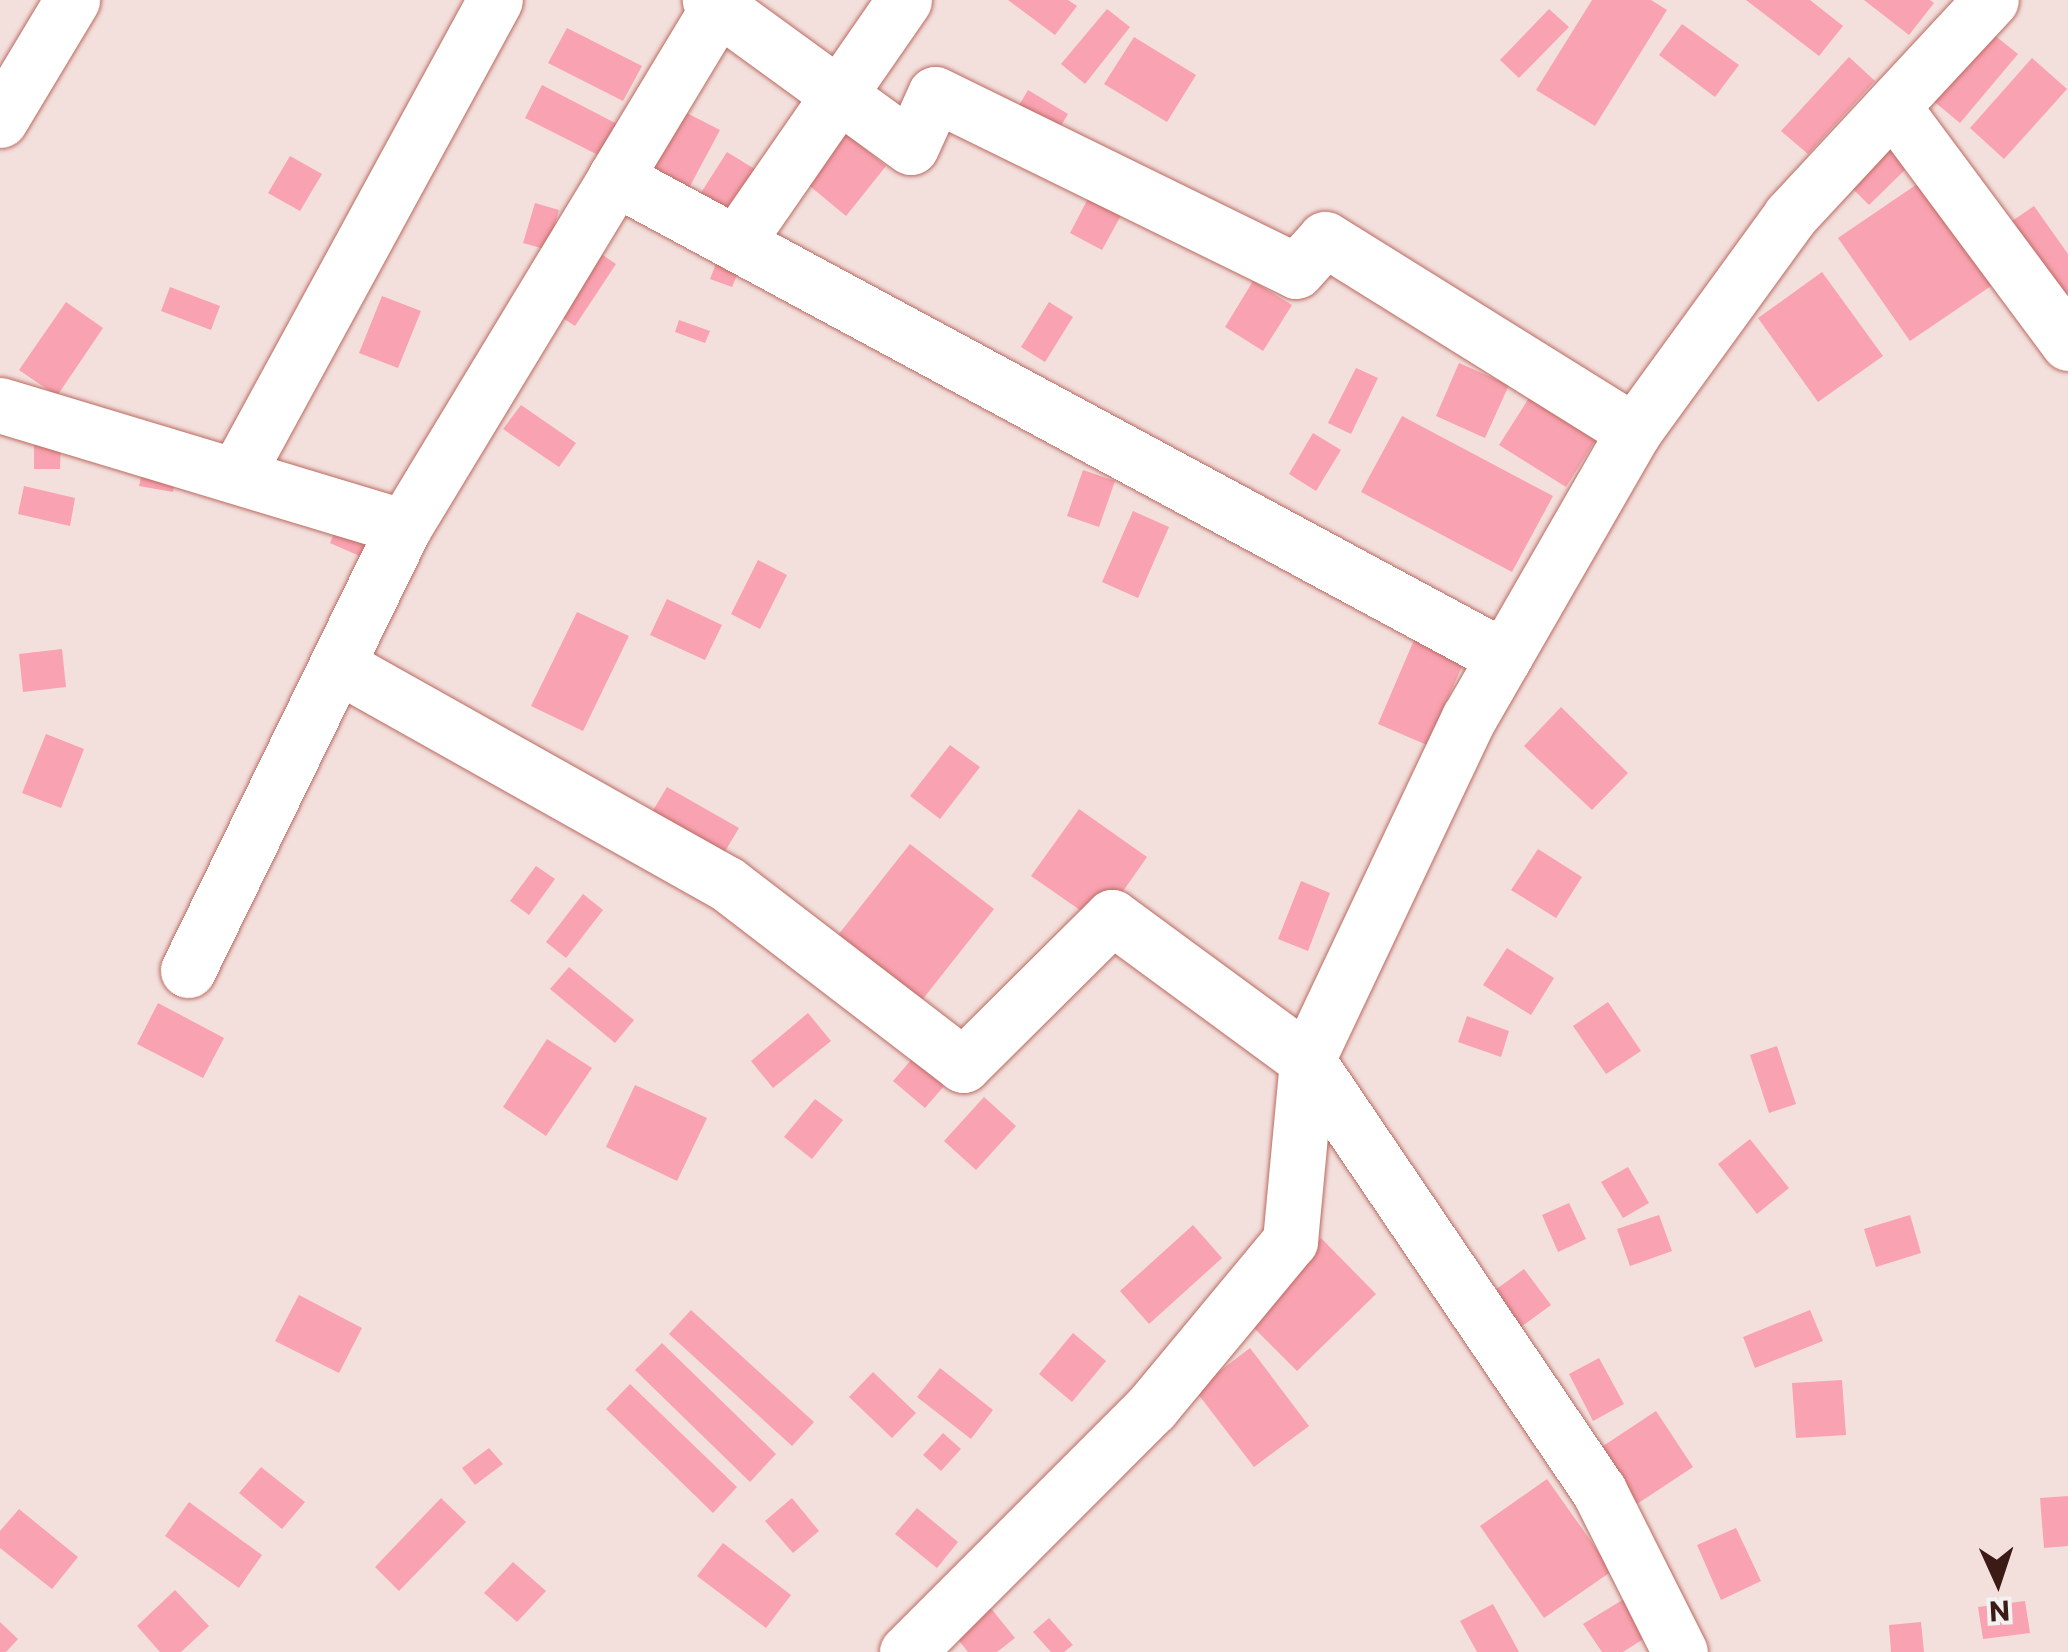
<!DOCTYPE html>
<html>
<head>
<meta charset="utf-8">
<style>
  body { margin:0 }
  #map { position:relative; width:2068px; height:1652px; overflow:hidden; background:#f3e0dd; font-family:Commissioner,sans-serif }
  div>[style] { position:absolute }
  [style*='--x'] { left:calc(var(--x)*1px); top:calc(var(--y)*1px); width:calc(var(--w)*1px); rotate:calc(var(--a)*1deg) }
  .building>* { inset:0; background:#f9a2b1 }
  .roads { filter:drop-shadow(0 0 2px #bb6a60) drop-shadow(0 0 2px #bb6a60) }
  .minor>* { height:55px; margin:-27.5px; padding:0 27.5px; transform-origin:27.5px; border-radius:27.5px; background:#fff }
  span { translate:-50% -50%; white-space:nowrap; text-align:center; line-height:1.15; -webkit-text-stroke:8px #f2f2f2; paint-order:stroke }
  .north { position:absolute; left:1948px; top:1532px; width:100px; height:100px; -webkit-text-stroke:8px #f2f2f2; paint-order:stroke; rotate:177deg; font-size:28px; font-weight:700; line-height:40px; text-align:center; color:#3c1b17 }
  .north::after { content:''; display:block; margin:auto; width:35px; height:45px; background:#3c1b17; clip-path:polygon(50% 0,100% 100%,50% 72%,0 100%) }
</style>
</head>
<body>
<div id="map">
  <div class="building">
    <i style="clip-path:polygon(1008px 0,1068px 0,1077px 6px,1055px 35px)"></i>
    <i style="clip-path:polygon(1592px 0,1651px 0,1667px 10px,1595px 126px,1536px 90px)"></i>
    <i style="clip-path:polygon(1746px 0,1810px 0,1843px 26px,1819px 56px)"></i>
    <i style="clip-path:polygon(1864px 0,1930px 0,1934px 3px,1909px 35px)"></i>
    <i style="clip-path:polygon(1107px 9px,1130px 27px,1085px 84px,1061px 64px)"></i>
    <i style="clip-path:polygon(1549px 9px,1569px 27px,1519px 78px,1500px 60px)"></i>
    <i style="clip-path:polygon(1682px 24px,1739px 65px,1715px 97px,1659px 55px)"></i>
    <i style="clip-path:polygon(567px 28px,642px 66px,623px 101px,548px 63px)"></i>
    <i style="clip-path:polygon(1988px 30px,2018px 54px,1960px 123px,1931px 99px)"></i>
    <i style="clip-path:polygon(1134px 37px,1196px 75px,1167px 122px,1104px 84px)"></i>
    <i style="clip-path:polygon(1849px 57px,1875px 81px,1808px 154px,1781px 131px)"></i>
    <i style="clip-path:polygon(2032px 58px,2067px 89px,2004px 159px,1970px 128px)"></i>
    <i style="clip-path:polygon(542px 85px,619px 125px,602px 157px,525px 118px)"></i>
    <i style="clip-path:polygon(1028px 90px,1068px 114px,1054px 137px,1014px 114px)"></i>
    <i style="clip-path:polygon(671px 105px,720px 130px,689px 188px,640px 163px)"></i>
    <i style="clip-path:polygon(839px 128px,886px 166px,846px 216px,799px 177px)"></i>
    <i style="clip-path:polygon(1891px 138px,1914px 161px,1869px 205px,1846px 182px)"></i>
    <i style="clip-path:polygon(727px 152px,758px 171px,729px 219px,697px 199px)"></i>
    <i style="clip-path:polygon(290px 156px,322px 174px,300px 211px,268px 193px)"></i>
    <i style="clip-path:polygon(1923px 180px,1994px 284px,1910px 341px,1838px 238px)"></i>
    <i style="clip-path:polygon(1091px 193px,1124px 210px,1102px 250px,1070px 233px)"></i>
    <i style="clip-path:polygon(535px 203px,559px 210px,548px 250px,523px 243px)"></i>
    <i style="clip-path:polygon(2034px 206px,2068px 254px,2068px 293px,2051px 305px,1999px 230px)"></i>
    <i style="clip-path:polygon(588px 245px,616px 264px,575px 326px,546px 307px)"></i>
    <i style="clip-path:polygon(719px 256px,741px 266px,732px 287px,710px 279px)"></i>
    <i style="clip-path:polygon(1822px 272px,1883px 356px,1818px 402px,1758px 318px)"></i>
    <i style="clip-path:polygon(1253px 281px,1292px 305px,1263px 351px,1225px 327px)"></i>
    <i style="clip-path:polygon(170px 287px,220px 306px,211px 330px,161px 311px)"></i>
    <i style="clip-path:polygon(382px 296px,421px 311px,398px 368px,359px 353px)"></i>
    <i style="clip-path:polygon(66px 302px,103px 328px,57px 396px,19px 370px)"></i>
    <i style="clip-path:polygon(1049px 302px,1073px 317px,1045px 362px,1021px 347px)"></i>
    <i style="clip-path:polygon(679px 320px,710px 331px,705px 343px,675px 332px)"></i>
    <i style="clip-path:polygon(1459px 363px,1509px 385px,1485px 438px,1436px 416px)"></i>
    <i style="clip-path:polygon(1356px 368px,1378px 378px,1351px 434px,1328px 423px)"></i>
    <i style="clip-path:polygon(1536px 387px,1603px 428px,1566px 487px,1499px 445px)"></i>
    <i style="clip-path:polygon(521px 405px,576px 443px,559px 467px,503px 429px)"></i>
    <i style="clip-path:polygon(1402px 416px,1553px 496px,1512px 572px,1361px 492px)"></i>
    <i style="clip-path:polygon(1313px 433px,1341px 450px,1316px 491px,1289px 474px)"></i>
    <i style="clip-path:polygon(34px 441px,61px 441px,60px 469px,34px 469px)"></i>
    <i style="clip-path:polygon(145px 459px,178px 466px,173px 492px,139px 486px)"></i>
    <i style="clip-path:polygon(1083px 470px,1115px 481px,1099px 527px,1067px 516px)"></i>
    <i style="clip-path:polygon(24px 486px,75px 498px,70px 526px,18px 514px)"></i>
    <i style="clip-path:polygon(1133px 511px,1169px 527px,1138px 598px,1102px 582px)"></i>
    <i style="clip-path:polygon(342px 514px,375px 527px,362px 557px,330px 543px)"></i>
    <i style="clip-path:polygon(758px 560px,787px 575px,760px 629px,731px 614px)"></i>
    <i style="clip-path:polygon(667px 599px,722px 625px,705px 660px,650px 635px)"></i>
    <i style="clip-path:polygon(577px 612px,629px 636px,583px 731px,531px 706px)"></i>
    <i style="clip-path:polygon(1414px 640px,1464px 662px,1427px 745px,1378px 724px)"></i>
    <i style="clip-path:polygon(62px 649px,66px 687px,23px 692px,19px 654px)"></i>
    <i style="clip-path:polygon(1561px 707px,1628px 773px,1592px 810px,1524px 746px)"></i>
    <i style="clip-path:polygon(46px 734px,84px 749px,61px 808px,22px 793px)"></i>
    <i style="clip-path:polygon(950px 745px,980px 767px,940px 819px,910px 796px)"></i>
    <i style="clip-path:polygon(667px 787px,739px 828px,724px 853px,652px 812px)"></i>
    <i style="clip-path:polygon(1079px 809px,1147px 857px,1100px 924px,1031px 876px)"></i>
    <i style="clip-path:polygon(910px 844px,994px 909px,911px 1014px,827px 949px)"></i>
    <i style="clip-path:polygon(1538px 849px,1582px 877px,1556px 918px,1511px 890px)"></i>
    <i style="clip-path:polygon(536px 866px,555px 879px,529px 915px,510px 901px)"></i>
    <i style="clip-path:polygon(1301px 881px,1330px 893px,1308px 951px,1278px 939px)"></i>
    <i style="clip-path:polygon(583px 894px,603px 910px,566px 958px,546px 942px)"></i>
    <i style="clip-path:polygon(1507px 948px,1554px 978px,1531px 1015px,1483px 985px)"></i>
    <i style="clip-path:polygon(569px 967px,634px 1020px,615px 1043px,550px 989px)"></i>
    <i style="clip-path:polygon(1608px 1002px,1641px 1051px,1606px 1074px,1573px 1026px)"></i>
    <i style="clip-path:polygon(158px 1003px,224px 1038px,203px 1078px,137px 1044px)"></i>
    <i style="clip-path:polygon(808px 1013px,831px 1041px,773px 1088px,751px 1061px)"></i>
    <i style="clip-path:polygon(1467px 1016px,1509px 1031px,1501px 1057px,1458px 1042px)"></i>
    <i style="clip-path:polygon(547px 1039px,592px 1068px,546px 1136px,503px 1107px)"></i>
    <i style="clip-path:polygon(1777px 1046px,1796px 1104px,1769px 1113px,1750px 1055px)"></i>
    <i style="clip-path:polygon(912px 1059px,944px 1086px,925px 1108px,893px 1081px)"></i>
    <i style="clip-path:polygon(635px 1085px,707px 1118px,677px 1181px,606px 1147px)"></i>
    <i style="clip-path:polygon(984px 1097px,1016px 1126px,976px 1170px,944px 1141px)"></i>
    <i style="clip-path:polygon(815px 1099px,843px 1120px,812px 1159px,784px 1137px)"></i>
    <i style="clip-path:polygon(1750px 1139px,1789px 1188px,1757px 1214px,1718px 1164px)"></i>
    <i style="clip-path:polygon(1628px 1167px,1649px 1203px,1623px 1218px,1601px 1182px)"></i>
    <i style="clip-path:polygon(1569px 1203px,1586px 1239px,1558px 1252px,1542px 1215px)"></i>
    <i style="clip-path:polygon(1659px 1215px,1672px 1251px,1630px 1266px,1617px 1229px)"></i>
    <i style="clip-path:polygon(1910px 1215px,1921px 1253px,1876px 1267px,1864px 1229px)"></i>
    <i style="clip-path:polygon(1193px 1225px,1222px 1258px,1149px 1324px,1120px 1291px)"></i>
    <i style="clip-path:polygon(1321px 1238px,1376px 1294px,1297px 1371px,1242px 1316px)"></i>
    <i style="clip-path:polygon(1524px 1269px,1551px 1305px,1518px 1329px,1491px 1293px)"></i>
    <i style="clip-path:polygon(299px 1295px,362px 1328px,339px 1373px,275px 1341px)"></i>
    <i style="clip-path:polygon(691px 1310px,814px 1422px,792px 1446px,669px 1334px)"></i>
    <i style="clip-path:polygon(1810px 1310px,1823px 1341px,1755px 1368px,1743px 1337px)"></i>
    <i style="clip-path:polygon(1073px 1333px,1106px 1361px,1072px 1402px,1039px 1374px)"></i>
    <i style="clip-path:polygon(662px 1343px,776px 1454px,750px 1482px,635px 1370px)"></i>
    <i style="clip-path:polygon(1250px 1348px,1309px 1426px,1254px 1467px,1195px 1390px)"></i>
    <i style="clip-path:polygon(1599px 1358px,1624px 1404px,1593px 1421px,1569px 1374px)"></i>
    <i style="clip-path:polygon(940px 1368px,993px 1410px,971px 1439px,917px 1397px)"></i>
    <i style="clip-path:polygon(873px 1372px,916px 1413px,892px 1438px,849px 1397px)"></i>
    <i style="clip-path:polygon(1842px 1380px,1846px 1435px,1796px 1438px,1792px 1383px)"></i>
    <i style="clip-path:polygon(630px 1384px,737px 1487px,713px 1513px,606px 1409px)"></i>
    <i style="clip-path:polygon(1656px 1411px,1693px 1467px,1637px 1504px,1600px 1448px)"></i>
    <i style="clip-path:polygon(943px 1433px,961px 1449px,941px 1471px,923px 1455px)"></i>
    <i style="clip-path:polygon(489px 1448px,503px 1464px,475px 1485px,462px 1468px)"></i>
    <i style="clip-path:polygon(261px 1467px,305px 1502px,282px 1529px,239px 1493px)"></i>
    <i style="clip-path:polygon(1547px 1479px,1612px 1571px,1544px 1618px,1480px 1526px)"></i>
    <i style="clip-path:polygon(2068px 1496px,2068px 1546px,2044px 1548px,2040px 1498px)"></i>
    <i style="clip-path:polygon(441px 1498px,466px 1522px,399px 1591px,375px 1567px)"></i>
    <i style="clip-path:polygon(792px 1498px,819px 1531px,793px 1553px,765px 1521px)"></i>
    <i style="clip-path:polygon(189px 1502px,262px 1555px,239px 1588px,165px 1536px)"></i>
    <i style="clip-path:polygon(917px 1508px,958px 1542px,937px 1568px,895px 1534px)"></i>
    <i style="clip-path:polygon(19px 1509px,78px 1557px,52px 1589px,0 1548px,0 1531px)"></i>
    <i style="clip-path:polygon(1736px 1528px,1761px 1581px,1721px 1600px,1697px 1545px)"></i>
    <i style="clip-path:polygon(723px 1543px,791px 1595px,766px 1628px,697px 1576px)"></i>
    <i style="clip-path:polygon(513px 1562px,546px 1591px,517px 1622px,484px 1593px)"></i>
    <i style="clip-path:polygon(175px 1590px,209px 1626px,181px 1652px,160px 1652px,137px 1626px)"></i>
    <i style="clip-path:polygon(1624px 1599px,1648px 1636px,1623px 1652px,1602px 1652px,1583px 1624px)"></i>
    <i style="clip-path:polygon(2025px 1601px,2030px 1633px,1983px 1639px,1978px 1607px)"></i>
    <i style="clip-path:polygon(1493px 1604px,1519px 1652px,1477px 1652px,1460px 1621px)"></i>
    <i style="clip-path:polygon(989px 1606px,1015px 1638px,997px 1652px,968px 1652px,953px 1633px)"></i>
    <i style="clip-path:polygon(1049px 1618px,1073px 1645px,1064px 1652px,1051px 1652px,1033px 1632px)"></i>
    <i style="clip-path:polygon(0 1622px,18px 1639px,6px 1652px,0 1652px)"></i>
    <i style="clip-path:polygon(1921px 1622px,1924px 1652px,1891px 1652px,1889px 1625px)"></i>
  </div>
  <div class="roads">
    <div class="minor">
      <i style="--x:718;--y:7;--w:238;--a:36"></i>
      <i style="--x:911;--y:147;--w:58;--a:-65.6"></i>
      <i style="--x:935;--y:94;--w:402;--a:26.1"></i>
      <i style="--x:1296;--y:271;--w:43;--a:-47.8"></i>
      <i style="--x:1325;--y:239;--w:364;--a:31.9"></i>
      <i style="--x:1893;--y:107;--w:294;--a:53.4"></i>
      <i style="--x:0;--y:120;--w:140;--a:-59"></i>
      <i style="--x:615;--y:178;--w:200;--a:-58.9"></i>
      <i style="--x:718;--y:7;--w:11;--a:-139"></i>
      <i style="--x:736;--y:243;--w:295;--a:-55.3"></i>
      <i style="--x:0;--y:405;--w:422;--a:16.8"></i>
      <i style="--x:404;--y:527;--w:493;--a:116"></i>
      <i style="--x:238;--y:472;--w:537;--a:-61.43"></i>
      <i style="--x:404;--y:527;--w:408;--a:-58.8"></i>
      <i style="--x:615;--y:178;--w:1010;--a:28.32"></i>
      <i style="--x:337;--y:665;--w:446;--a:29.3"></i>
      <i style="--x:726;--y:883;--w:299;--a:37.5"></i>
      <i style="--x:963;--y:1065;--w:210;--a:-44.8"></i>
      <i style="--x:1112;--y:917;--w:242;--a:36.3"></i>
      <i style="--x:1307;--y:1060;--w:521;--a:55.88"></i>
      <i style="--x:1599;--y:1491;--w:180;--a:63.3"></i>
      <i style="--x:907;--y:1652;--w:346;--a:-45"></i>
      <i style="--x:1152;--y:1407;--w:216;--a:-50.3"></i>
      <i style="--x:1290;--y:1241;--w:182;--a:-84.6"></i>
      <i style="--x:1307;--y:1060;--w:378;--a:-64.7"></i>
      <i style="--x:1469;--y:718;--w:331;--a:-60.1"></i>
      <i style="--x:1634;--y:431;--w:266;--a:-54"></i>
      <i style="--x:1790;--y:216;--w:295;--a:-47.1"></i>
    </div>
  </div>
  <div class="north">N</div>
</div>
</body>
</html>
